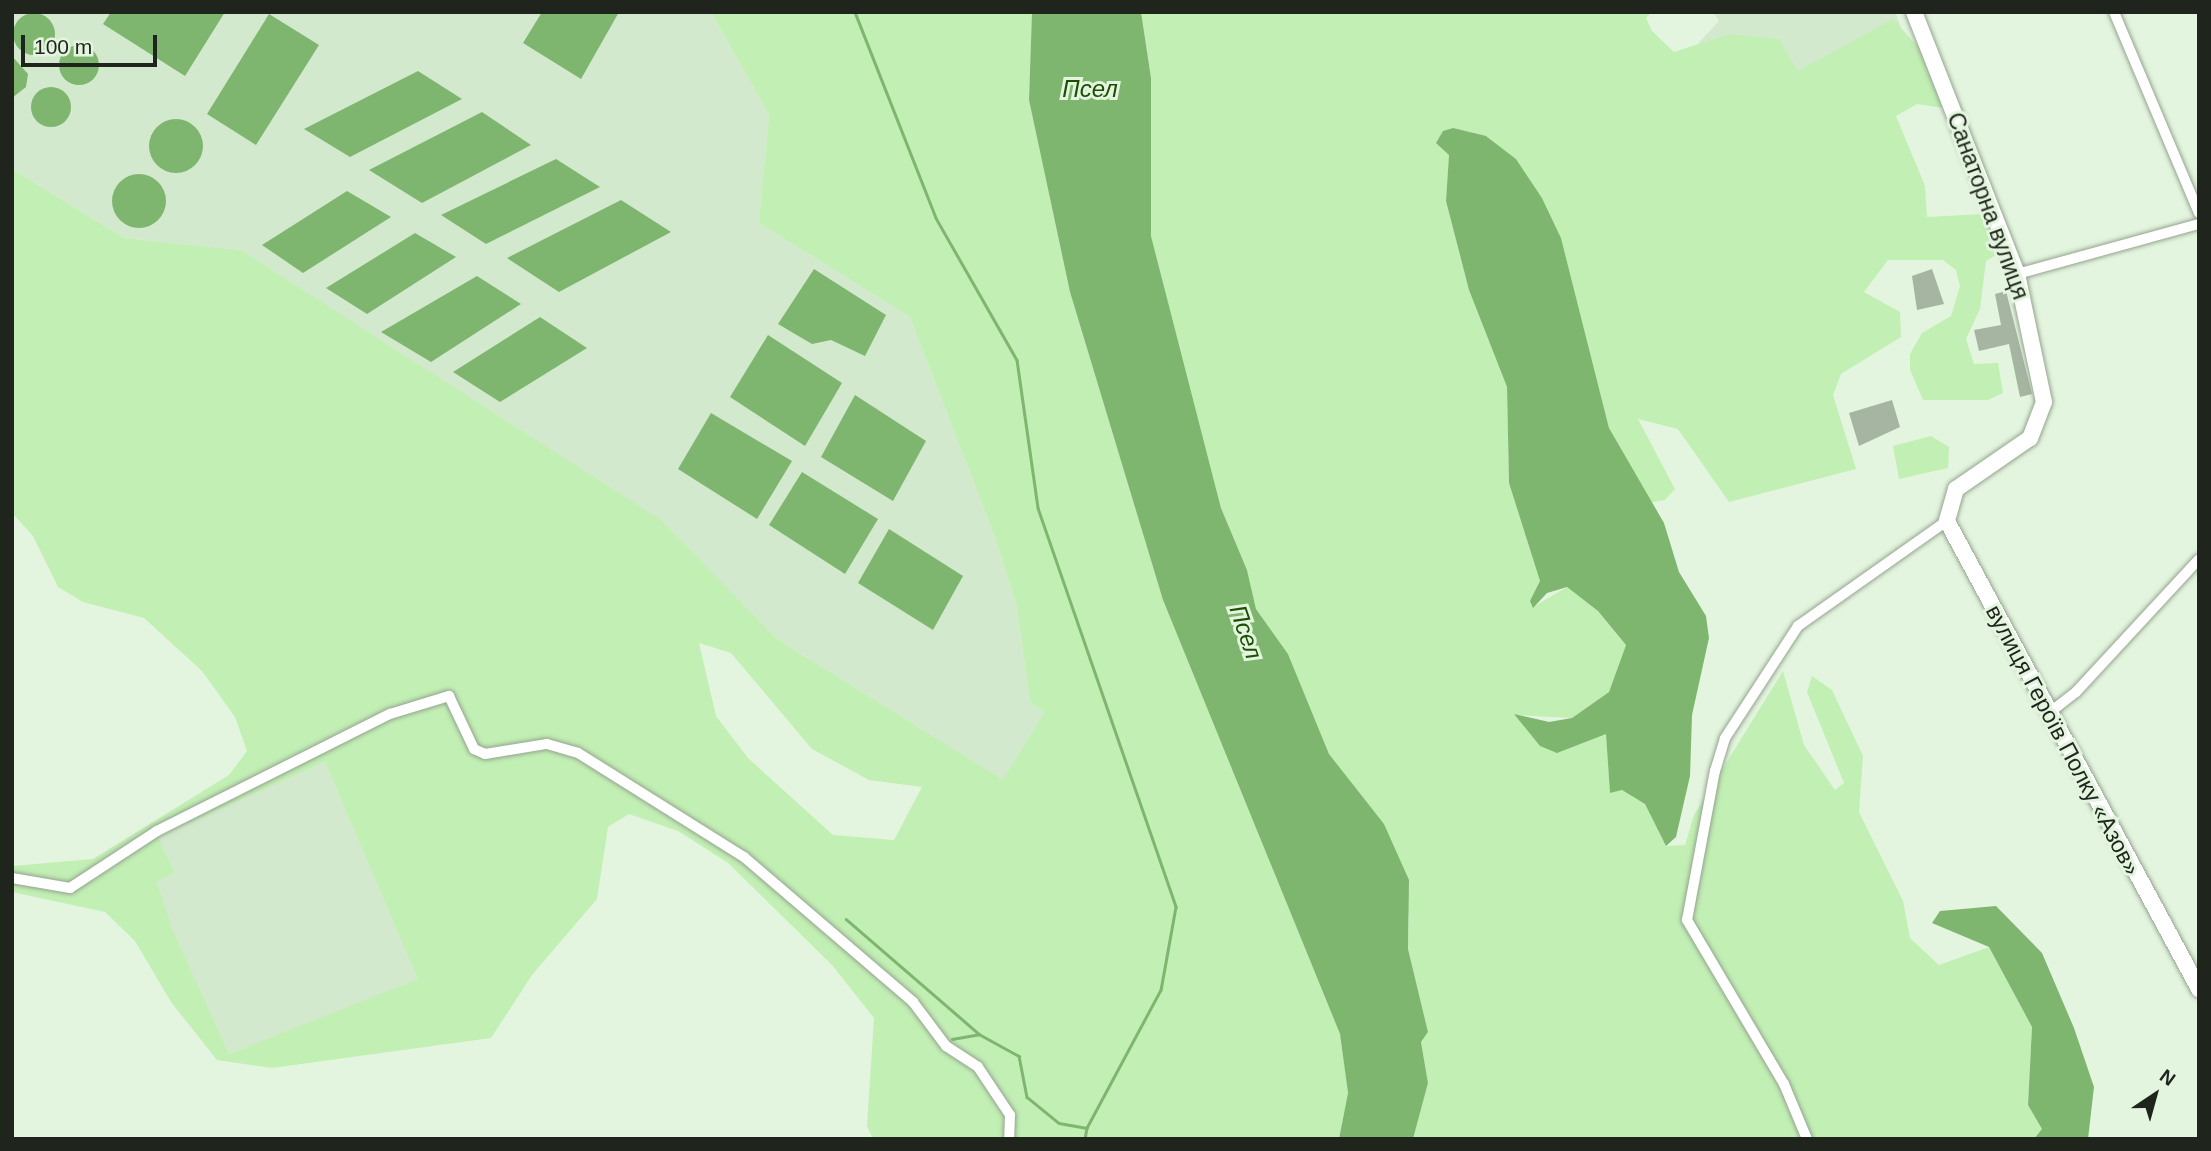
<!DOCTYPE html>
<html>
<head>
<meta charset="utf-8">
<style>
  body { margin:0 }
  #map { position:relative; width:2211px; height:1151px; overflow:hidden; background:#e4f5df; font-family:Helvetica,sans-serif }
  div>[style] { position:absolute }
  [style*='--x'] { left:calc(var(--x)*1px); top:calc(var(--y)*1px); width:calc(var(--w)*1px); rotate:calc(var(--a)*1deg) }
  .built>* { inset:0; background:#d3e9cd }
  .green>* { inset:0; background:#c2efb4 }
  .water>* { inset:0; background:#7fb66f }
  .round { border-radius:50% }
  .stream>* { height:2.5px; margin:-1.25px; padding:0 1.25px; transform-origin:1.25px; border-radius:1.25px; background:#7fb66f }
  .building>* { inset:0; background:#a5b5a1 }
  .roads { filter:drop-shadow(0 0 2px #94a48f) drop-shadow(0 0 2px #94a48f) }
  .street>* { height:10px; margin:-5px; padding:0 5px; transform-origin:5px; border-radius:5px; background:#fff }
  .secondary>* { height:16px; margin:-8px; padding:0 8px; transform-origin:8px; border-radius:8px; background:#fff }
  span { translate:-50% -50%; white-space:nowrap; text-align:center; line-height:1.15; -webkit-text-stroke:6px #e4f5df; paint-order:stroke }
  .street-label { font-size:23px; color:#1f251d }
  .water-label { font-size:24px; color:#1b4f02; font-style:italic }
  .frame { position:absolute; inset:0; border:14px solid #1f251d; pointer-events:none }
  .north { position:absolute; left:2120px; top:1060px; width:70px; height:70px; -webkit-text-stroke:5px #e4f5df; paint-order:stroke; rotate:36deg; font-size:19px; font-weight:700; line-height:28px; text-align:center; color:#1f251d }
  .north::after { content:''; display:block; margin:auto; width:24px; height:32px; background:#1f251d; clip-path:polygon(50% 0,100% 100%,50% 72%,0 100%) }
  .scale { position:absolute; left:21px; top:35px; width:136px; height:32px; box-sizing:border-box; border:4px solid #1f251d; border-top:0; padding-left:9px; font-size:21px; line-height:24px; white-space:nowrap; color:#1f251d; -webkit-text-stroke:5px #e4f5df; paint-order:stroke }
</style>
</head>
<body>
<div id="map">
  <div class="built">
    <i style="clip-path:polygon(12px 12px,711px 12px,769px 115px,759px 223px,910px 317px,996px 540px,1017px 607px,1030px 701px,1044px 713px,1004px 781px,777px 639px,660px 520px,241px 250px,124px 238px,12px 169px)"></i>
    <i style="clip-path:polygon(1713px 12px,1895px 12px,1925px 89px,1676px 67px,1719px 21px)"></i>
    <i style="clip-path:polygon(325px 762px,419px 980px,229px 1054px,171px 929px,157px 880px,175px 873px,158px 837px)"></i>
  </div>
  <div class="green">
    <i style="clip-path:polygon(evenodd,711px 12px,1032px 12px,1029px 100px,1070px 292px,1163px 600px,1340px 1034px,1348px 1093px,1339px 1139px,873px 1139px,867px 1126px,874px 1018px,832px 965px,728px 863px,678px 831px,629px 814px,608px 827px,597px 899px,532px 975px,491px 1038px,272px 1068px,217px 1060px,171px 1002px,135px 941px,105px 912px,12px 892px,12px 866px,93px 859px,229px 775px,247px 751px,235px 717px,202px 671px,144px 618px,83px 602px,58px 587px,33px 536px,12px 513px,12px 169px,124px 238px,241px 250px,661px 520px,777px 639px,1003px 780px,1044px 713px,1030px 701px,1017px 607px,996px 540px,910px 317px,759px 223px,769px 115px,711px 12px,699px 643px,731px 653px,812px 749px,869px 780px,922px 787px,894px 840px,833px 835px,748px 758px,716px 716px,699px 643px,711px 12px,325px 762px,418px 979px,229px 1054px,172px 929px,157px 881px,175px 873px,158px 837px,325px 762px)"></i>
    <i style="clip-path:polygon(1141px 12px,1652px 12px,1646px 18px,1652px 31px,1674px 52px,1730px 34px,1779px 39px,1798px 71px,1893px 19px,1919px 48px,1943px 108px,1917px 104px,1896px 116px,1925px 186px,1927px 217px,1984px 214px,1997px 237px,2000px 253px,1986px 261px,1980px 309px,1966px 339px,1974px 364px,1998px 363px,2003px 393px,1988px 400px,1923px 400px,1910px 370px,1910px 354px,1922px 333px,1951px 316px,1960px 286px,1956px 270px,1943px 260px,1888px 260px,1864px 292px,1900px 312px,1901px 337px,1841px 374px,1833px 395px,1856px 469px,1729px 502px,1678px 429px,1638px 419px,1675px 489px,1665px 500px,1647px 503px,1609px 428px,1561px 238px,1542px 198px,1516px 159px,1486px 136px,1449px 155px,1446px 201px,1469px 290px,1507px 387px,1509px 483px,1540px 581px,1533px 607px,1567px 587px,1598px 611px,1626px 645px,1609px 692px,1572px 718px,1515px 715px,1606px 733px,1610px 793px,1622px 790px,1645px 804px,1666px 846px,1685px 845px,1694px 815px,1783px 671px,1804px 745px,1835px 790px,1844px 783px,1807px 692px,1812px 676px,1832px 690px,1863px 756px,1859px 812px,1903px 901px,1910px 938px,1939px 965px,1989px 947px,2032px 1027px,2028px 1105px,2043px 1129px,2034px 1139px,1413px 1139px,1428px 1083px,1421px 1042px,1428px 1032px,1408px 949px,1409px 915px,1383px 824px,1329px 754px,1288px 654px,1256px 609px,1247px 570px,1221px 508px,1151px 236px,1151px 78px)"></i>
    <i style="clip-path:polygon(1931px 436px,1949px 447px,1948px 468px,1899px 479px,1893px 446px)"></i>
  </div>
  <div class="water">
    <i style="clip-path:polygon(111px 12px,225px 12px,185px 76px,103px 24px)"></i>
    <i style="clip-path:polygon(542px 12px,619px 12px,581px 79px,523px 43px)"></i>
    <i style="clip-path:polygon(1032px 12px,1141px 12px,1151px 78px,1151px 236px,1221px 508px,1247px 570px,1256px 609px,1288px 654px,1329px 754px,1384px 824px,1409px 880px,1408px 949px,1428px 1032px,1421px 1042px,1428px 1083px,1413px 1139px,1339px 1139px,1348px 1093px,1340px 1034px,1163px 600px,1070px 292px,1029px 100px)"></i>
    <i class="round" style="left:13px;top:13px;width:42px;height:42px"></i>
    <i style="clip-path:polygon(269px 14px,319px 45px,256px 145px,207px 114px)"></i>
    <i class="round" style="left:59px;top:45px;width:40px;height:40px"></i>
    <i style="clip-path:polygon(12px 56px,28px 74px,26px 87px,12px 98px)"></i>
    <i style="clip-path:polygon(418px 71px,462px 99px,350px 157px,304px 129px)"></i>
    <i class="round" style="left:31px;top:87px;width:40px;height:40px"></i>
    <i style="clip-path:polygon(482px 112px,531px 145px,422px 203px,369px 170px)"></i>
    <i class="round" style="left:149px;top:119px;width:54px;height:54px"></i>
    <i style="clip-path:polygon(1453px 128px,1486px 136px,1516px 159px,1542px 198px,1561px 238px,1609px 428px,1664px 523px,1679px 572px,1706px 616px,1709px 638px,1692px 715px,1690px 776px,1676px 837px,1666px 846px,1645px 804px,1622px 790px,1610px 793px,1606px 734px,1557px 753px,1540px 746px,1514px 714px,1549px 722px,1572px 718px,1609px 692px,1626px 645px,1598px 611px,1567px 587px,1547px 593px,1533px 608px,1530px 601px,1540px 581px,1509px 483px,1507px 387px,1469px 290px,1446px 201px,1449px 155px,1436px 143px,1443px 131px)"></i>
    <i style="clip-path:polygon(556px 159px,600px 187px,486px 244px,441px 215px)"></i>
    <i class="round" style="left:112px;top:174px;width:54px;height:54px"></i>
    <i style="clip-path:polygon(347px 191px,391px 217px,303px 273px,262px 245px)"></i>
    <i style="clip-path:polygon(621px 200px,671px 232px,559px 292px,507px 258px)"></i>
    <i style="clip-path:polygon(415px 233px,456px 257px,367px 314px,326px 288px)"></i>
    <i style="clip-path:polygon(814px 269px,886px 315px,865px 356px,831px 340px,812px 344px,778px 324px)"></i>
    <i style="clip-path:polygon(477px 276px,521px 304px,431px 362px,381px 332px)"></i>
    <i style="clip-path:polygon(540px 317px,587px 348px,500px 402px,453px 372px)"></i>
    <i style="clip-path:polygon(768px 335px,842px 383px,805px 446px,730px 397px)"></i>
    <i style="clip-path:polygon(855px 395px,926px 441px,893px 501px,821px 457px)"></i>
    <i style="clip-path:polygon(711px 413px,792px 461px,757px 519px,678px 469px)"></i>
    <i style="clip-path:polygon(802px 472px,878px 519px,845px 574px,769px 525px)"></i>
    <i style="clip-path:polygon(889px 529px,963px 576px,933px 630px,858px 583px)"></i>
    <i style="clip-path:polygon(1996px 906px,2042px 953px,2074px 1028px,2094px 1087px,2088px 1139px,2034px 1139px,2042px 1129px,2028px 1105px,2032px 1027px,1989px 947px,1932px 923px,1940px 911px)"></i>
  </div>
  <div class="stream">
    <i style="--x:855;--y:12;--w:221;--a:68.5"></i>
    <i style="--x:936;--y:218;--w:163;--a:60.3"></i>
    <i style="--x:1017;--y:360;--w:149;--a:81.9"></i>
    <i style="--x:1038;--y:508;--w:422;--a:70.9"></i>
    <i style="--x:1176;--y:907;--w:84;--a:100.2"></i>
    <i style="--x:1161;--y:990;--w:157;--a:118.2"></i>
    <i style="--x:846;--y:919;--w:176;--a:40.8"></i>
    <i style="--x:979;--y:1034;--w:46;--a:28.8"></i>
    <i style="--x:1019;--y:1056;--w:42;--a:79"></i>
    <i style="--x:1027;--y:1097;--w:41;--a:39.1"></i>
    <i style="--x:1059;--y:1123;--w:28;--a:10"></i>
    <i style="--x:1087;--y:1128;--w:11;--a:100"></i>
    <i style="--x:952;--y:1039;--w:27;--a:-10"></i>
  </div>
  <div class="building">
    <i style="clip-path:polygon(1932px 269px,1944px 304px,1917px 310px,1912px 276px)"></i>
    <i style="clip-path:polygon(2006px 291px,2032px 394px,2020px 397px,2009px 344px,1979px 351px,1974px 330px,2001px 325px,1995px 294px)"></i>
    <i style="clip-path:polygon(1892px 400px,1900px 427px,1859px 446px,1849px 413px)"></i>
  </div>
  <div class="roads">
    <div class="street">
      <i style="--x:2114;--y:12;--w:218;--a:67.1"></i>
      <i style="--x:2017;--y:274;--w:189;--a:-15.4"></i>
      <i style="--x:2049;--y:713;--w:34;--a:-38"></i>
      <i style="--x:2076;--y:692;--w:181;--a:-47.2"></i>
      <i style="--x:12;--y:878;--w:59;--a:9.8"></i>
      <i style="--x:70;--y:888;--w:104;--a:-33.2"></i>
      <i style="--x:157;--y:831;--w:261;--a:-26.7"></i>
      <i style="--x:390;--y:714;--w:62;--a:-17"></i>
      <i style="--x:449;--y:696;--w:59;--a:64.7"></i>
      <i style="--x:474;--y:749;--w:12;--a:24"></i>
      <i style="--x:485;--y:754;--w:63;--a:-9.2"></i>
      <i style="--x:547;--y:744;--w:32;--a:16"></i>
      <i style="--x:578;--y:753;--w:196;--a:32.1"></i>
      <i style="--x:744;--y:857;--w:223;--a:40.6"></i>
      <i style="--x:913;--y:1002;--w:55;--a:53.1"></i>
      <i style="--x:946;--y:1046;--w:38;--a:33"></i>
      <i style="--x:978;--y:1067;--w:58;--a:56.3"></i>
      <i style="--x:1010;--y:1115;--w:24;--a:92"></i>
      <i style="--x:1807;--y:1139;--w:60;--a:-112.7"></i>
      <i style="--x:1784;--y:1084;--w:191;--a:-120.6"></i>
      <i style="--x:1687;--y:920;--w:152;--a:-79.4"></i>
      <i style="--x:1715;--y:771;--w:34;--a:-73"></i>
      <i style="--x:1725;--y:738;--w:134;--a:-56.9"></i>
      <i style="--x:1798;--y:626;--w:182;--a:-35.2"></i>
    </div>
    <div class="secondary">
      <i style="--x:1914;--y:12;--w:282;--a:68.5"></i>
      <i style="--x:2017;--y:274;--w:131;--a:78.1"></i>
      <i style="--x:2044;--y:402;--w:39;--a:111"></i>
      <i style="--x:2030;--y:438;--w:90;--a:145.4"></i>
      <i style="--x:1956;--y:489;--w:33;--a:106"></i>
      <i style="--x:1947;--y:521;--w:532;--a:61.7"></i>
    </div>
  </div>
  <div class="street-label">
    <span style="left:1988px;top:206px;rotate:70deg">Санаторна вулиця</span>
    <span style="left:2063px;top:740px;rotate:62deg">вулиця Героїв Полку «Азов»</span>
  </div>
  <div class="water-label">
    <span style="left:1090px;top:89px">Псел</span>
    <span style="left:1246px;top:632px;rotate:71deg">Псел</span>
  </div>
  <div class="frame"></div>
  <div class="north">N</div>
  <div class="scale">100 m</div>
</div>
</body>
</html>
